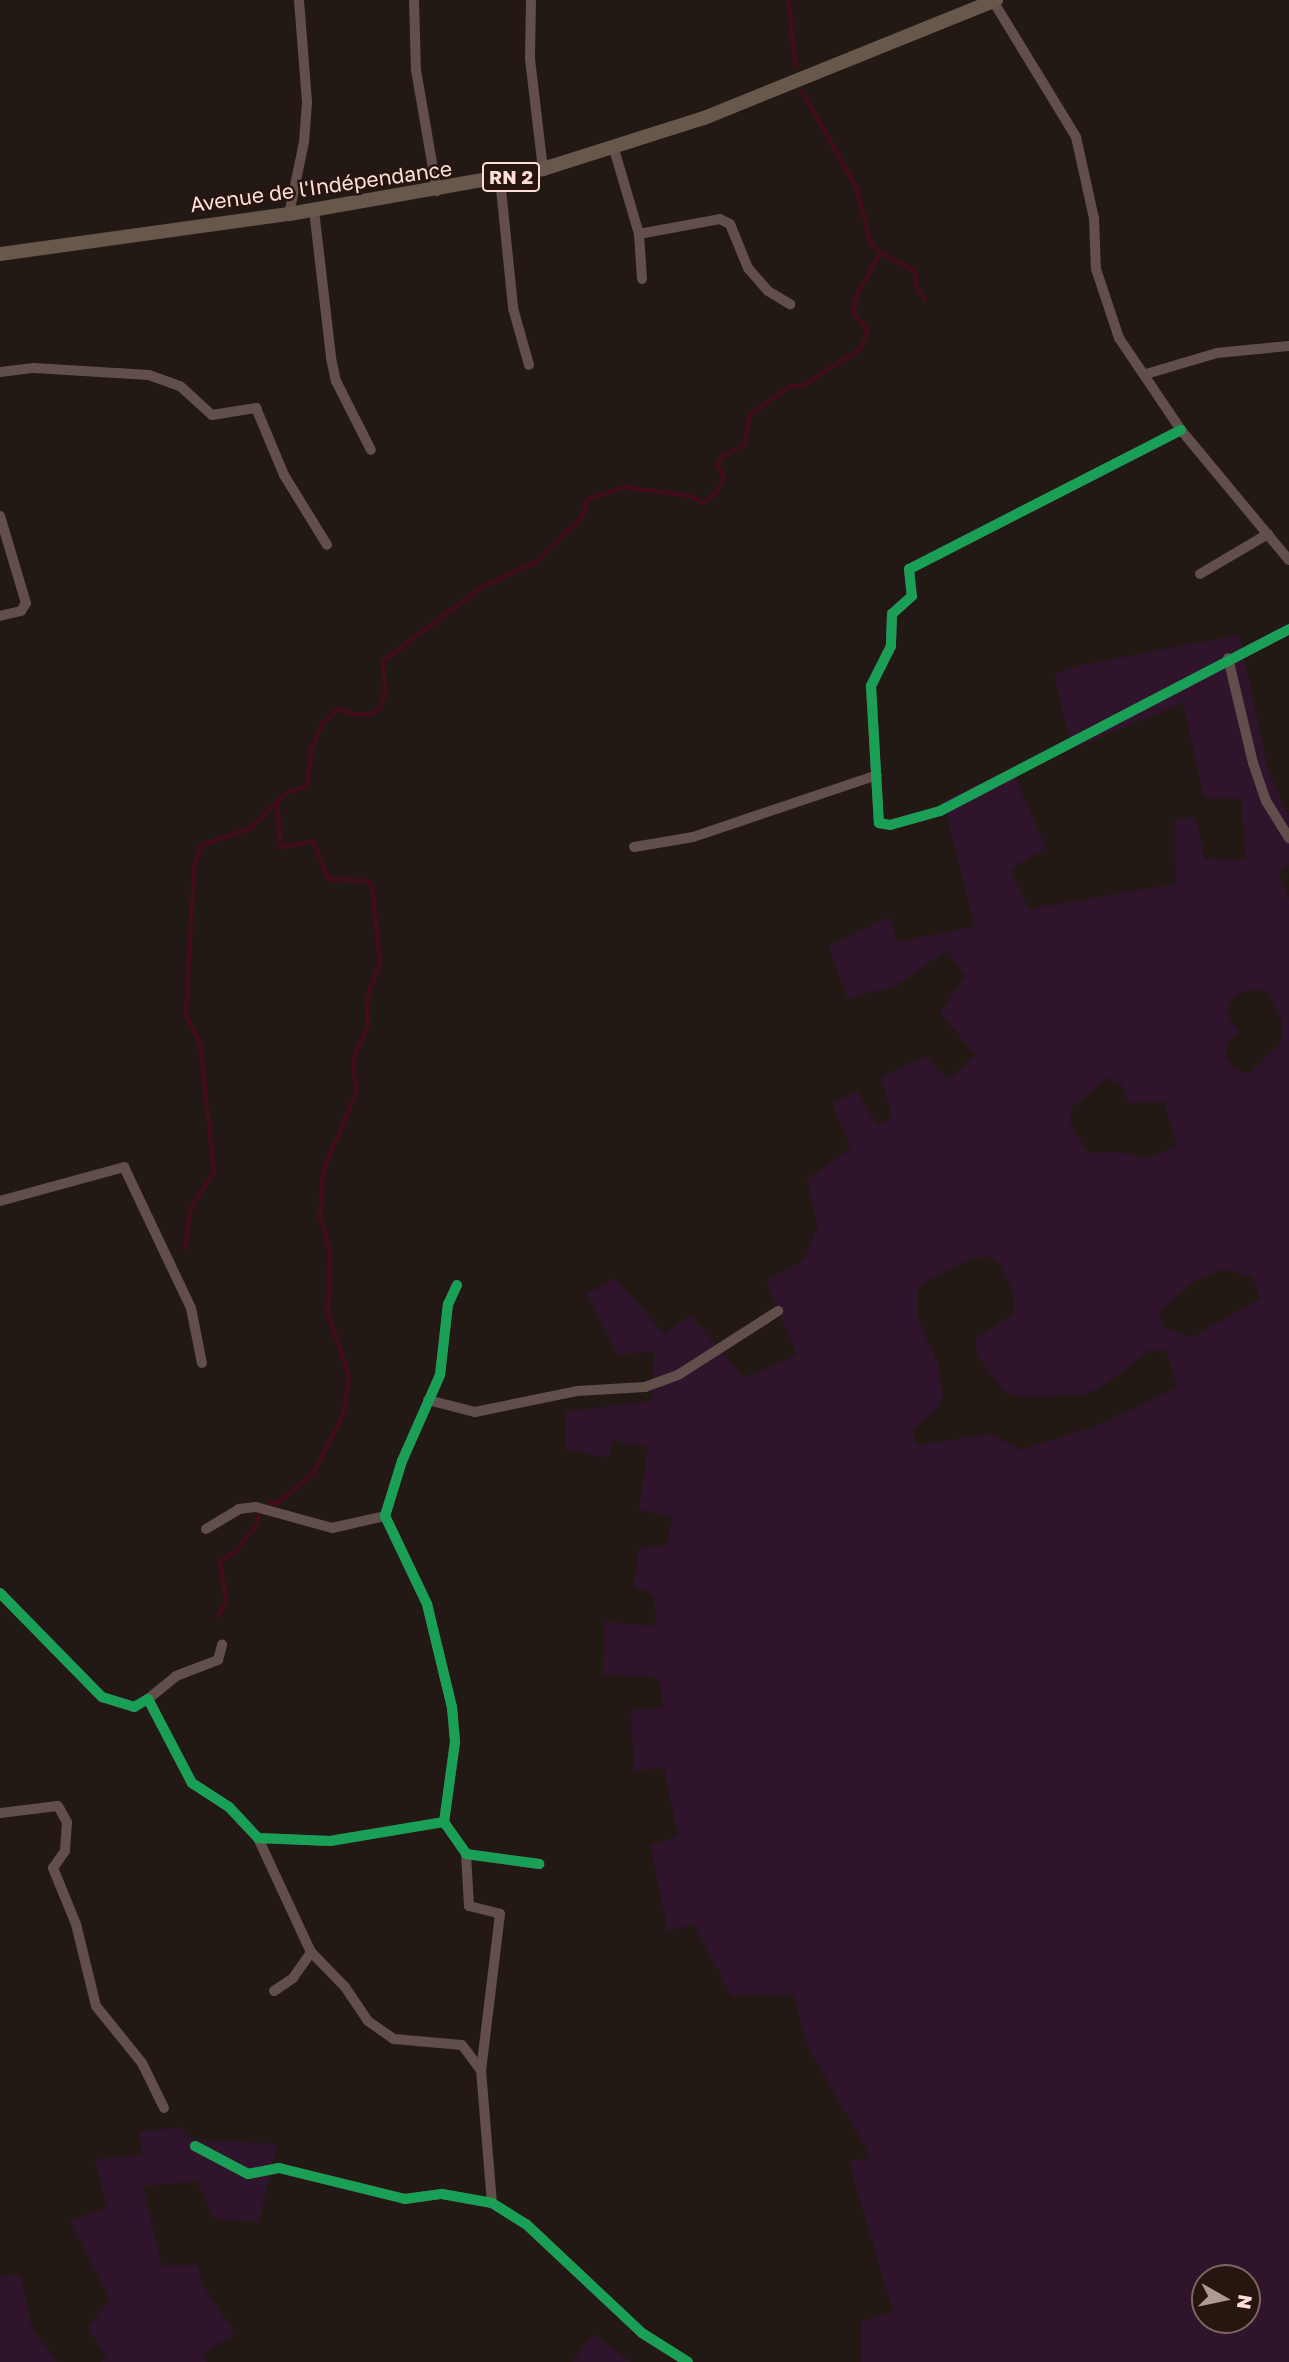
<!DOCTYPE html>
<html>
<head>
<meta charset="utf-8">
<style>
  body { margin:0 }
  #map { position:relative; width:1289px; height:2362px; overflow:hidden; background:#221915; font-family:"Golos Text",sans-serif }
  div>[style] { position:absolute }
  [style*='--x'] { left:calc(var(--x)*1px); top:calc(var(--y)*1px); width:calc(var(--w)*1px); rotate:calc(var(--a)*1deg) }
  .green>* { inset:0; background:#2f142c }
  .stream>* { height:3.5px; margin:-1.75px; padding:0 1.75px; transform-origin:1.75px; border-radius:1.75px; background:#420c1c }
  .street>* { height:10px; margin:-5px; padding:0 5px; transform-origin:5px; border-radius:5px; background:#624e4b }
  .primary>* { height:14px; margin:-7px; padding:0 7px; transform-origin:7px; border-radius:7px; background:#68574b }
  .cycleway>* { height:10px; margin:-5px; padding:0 5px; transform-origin:5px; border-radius:5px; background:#1a9f57 }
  span { translate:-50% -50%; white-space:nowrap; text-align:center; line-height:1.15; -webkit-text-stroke:5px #271610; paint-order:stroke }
  .shield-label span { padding:2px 5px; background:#271610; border:2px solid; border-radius:5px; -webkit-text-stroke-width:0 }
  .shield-label { font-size:19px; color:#feded7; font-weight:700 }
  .street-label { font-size:21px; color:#feded7 }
  .north { position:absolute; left:1191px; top:2264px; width:70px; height:70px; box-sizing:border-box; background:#271610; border:2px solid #7d6660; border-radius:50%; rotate:99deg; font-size:19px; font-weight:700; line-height:28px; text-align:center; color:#feded7 }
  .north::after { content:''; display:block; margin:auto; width:24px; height:32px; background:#b19993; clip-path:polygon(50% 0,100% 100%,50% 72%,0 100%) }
</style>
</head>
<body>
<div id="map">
  <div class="green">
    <i style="clip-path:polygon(evenodd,1239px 635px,1268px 770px,1289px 816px,1289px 864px,1279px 873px,1289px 899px,1289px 2362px,862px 2362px,862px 2321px,893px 2312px,849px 2162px,871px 2157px,807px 2045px,794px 1994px,732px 1996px,693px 1924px,668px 1931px,650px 1845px,678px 1837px,664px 1768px,634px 1771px,631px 1711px,664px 1707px,658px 1677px,603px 1675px,604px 1621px,656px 1627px,654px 1595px,634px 1586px,639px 1548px,667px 1546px,672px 1517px,639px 1510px,648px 1446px,612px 1441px,608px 1458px,566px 1449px,565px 1411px,651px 1402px,655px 1351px,618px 1355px,587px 1294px,615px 1278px,664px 1334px,691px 1316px,744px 1378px,797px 1355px,766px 1280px,803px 1261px,818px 1226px,807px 1180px,851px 1148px,832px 1104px,857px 1091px,877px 1126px,892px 1116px,881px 1077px,925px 1056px,948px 1080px,976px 1055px,940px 1013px,966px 976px,947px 950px,896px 986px,847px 998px,829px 946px,889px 917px,897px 942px,975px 926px,943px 801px,1011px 768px,1046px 848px,1010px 869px,1029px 909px,1176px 884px,1175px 820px,1196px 817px,1204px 859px,1246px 860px,1241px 799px,1204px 797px,1183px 703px,1072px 749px,1054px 675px,1078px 666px,1239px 635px,1253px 989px,1268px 992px,1282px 1021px,1281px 1043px,1249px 1074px,1234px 1069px,1225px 1057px,1228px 1042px,1239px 1031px,1229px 1019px,1228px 1003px,1239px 993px,1253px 989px,1239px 635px,1107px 1078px,1121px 1084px,1128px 1103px,1164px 1101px,1177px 1146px,1149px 1158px,1118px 1152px,1088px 1153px,1071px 1125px,1070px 1109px,1107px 1078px,1239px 635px,991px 1257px,1002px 1267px,1015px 1297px,1015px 1312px,975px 1340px,978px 1355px,1005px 1393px,1021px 1397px,1084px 1394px,1100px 1388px,1151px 1349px,1166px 1351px,1178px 1387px,1092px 1428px,1019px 1450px,991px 1434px,917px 1445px,912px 1430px,936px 1409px,943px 1395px,938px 1364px,918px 1320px,918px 1289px,931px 1278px,975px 1258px,991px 1257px,1239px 635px,1223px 1269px,1253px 1276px,1260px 1299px,1191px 1338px,1164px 1327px,1158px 1313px,1194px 1281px,1223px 1269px,1239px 635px,1205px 2278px,1247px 2278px,1247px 2320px,1205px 2320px,1205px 2278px)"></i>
    <i style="clip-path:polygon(181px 2127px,191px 2140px,277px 2144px,259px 2222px,214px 2219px,197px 2181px,143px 2186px,162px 2266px,197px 2265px,201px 2283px,235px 2333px,202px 2355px,207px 2362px,101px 2362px,107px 2357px,87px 2328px,110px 2300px,70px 2221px,108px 2207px,94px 2160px,143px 2155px,139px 2132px)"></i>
    <i style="clip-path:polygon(20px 2274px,32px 2328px,57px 2362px,0 2362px,0 2277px)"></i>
    <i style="clip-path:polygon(593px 2334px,631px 2362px,572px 2362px)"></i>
  </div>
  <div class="stream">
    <i style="--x:789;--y:0;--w:67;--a:84"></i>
    <i style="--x:802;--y:91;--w:112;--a:60.4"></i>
    <i style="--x:857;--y:188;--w:57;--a:75.7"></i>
    <i style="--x:871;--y:243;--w:14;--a:45"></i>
    <i style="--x:881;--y:253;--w:38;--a:28"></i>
    <i style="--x:915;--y:271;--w:15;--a:86"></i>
    <i style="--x:916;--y:286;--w:17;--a:54"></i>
    <i style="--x:185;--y:1249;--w:41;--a:-81.7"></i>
    <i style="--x:191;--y:1208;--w:43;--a:-57.4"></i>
    <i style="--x:214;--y:1172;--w:130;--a:-96.2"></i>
    <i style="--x:200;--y:1043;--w:30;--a:-117"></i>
    <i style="--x:186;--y:1016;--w:149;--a:-86.9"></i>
    <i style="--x:194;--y:867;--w:22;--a:-72"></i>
    <i style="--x:201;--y:846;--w:53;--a:-19.8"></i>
    <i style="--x:251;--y:828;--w:48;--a:-45"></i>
    <i style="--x:285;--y:794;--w:24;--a:-22"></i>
    <i style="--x:307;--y:785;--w:35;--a:-83"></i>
    <i style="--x:311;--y:750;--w:28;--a:-67"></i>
    <i style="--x:322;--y:724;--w:22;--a:-43"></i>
    <i style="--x:338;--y:709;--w:21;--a:17"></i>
    <i style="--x:358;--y:715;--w:14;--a:-4"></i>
    <i style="--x:372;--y:714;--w:10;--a:-37"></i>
    <i style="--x:380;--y:708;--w:17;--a:-73"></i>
    <i style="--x:385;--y:692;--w:31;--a:-94"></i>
    <i style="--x:383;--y:661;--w:122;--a:-36.7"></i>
    <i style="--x:481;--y:588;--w:61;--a:-25.3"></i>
    <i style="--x:536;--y:562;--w:64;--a:-44.4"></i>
    <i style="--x:582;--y:517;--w:19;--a:-72"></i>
    <i style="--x:588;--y:499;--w:39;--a:-18"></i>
    <i style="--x:625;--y:487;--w:66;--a:7.9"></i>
    <i style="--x:690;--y:496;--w:15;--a:28"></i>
    <i style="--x:703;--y:503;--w:18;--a:-38"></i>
    <i style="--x:717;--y:492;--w:15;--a:-62"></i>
    <i style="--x:724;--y:479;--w:15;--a:-113"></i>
    <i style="--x:718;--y:465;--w:9;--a:-69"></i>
    <i style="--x:721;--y:457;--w:25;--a:-26"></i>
    <i style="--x:744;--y:446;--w:32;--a:-79"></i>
    <i style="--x:750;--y:415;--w:50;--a:-35.3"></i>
    <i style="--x:791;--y:386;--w:13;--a:-4"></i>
    <i style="--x:804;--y:385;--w:67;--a:-32.3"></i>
    <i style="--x:861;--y:349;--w:20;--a:-70"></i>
    <i style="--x:868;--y:330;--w:23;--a:-131"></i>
    <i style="--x:853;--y:313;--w:21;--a:-76"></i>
    <i style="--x:858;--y:293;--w:46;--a:-60.1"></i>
    <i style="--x:269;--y:1503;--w:9;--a:0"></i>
    <i style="--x:278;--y:1503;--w:44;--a:-39.5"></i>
    <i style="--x:312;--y:1475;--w:67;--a:-62.3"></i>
    <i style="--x:343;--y:1416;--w:40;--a:-81.5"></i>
    <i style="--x:349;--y:1376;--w:65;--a:-109"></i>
    <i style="--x:328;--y:1315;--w:64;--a:-88.2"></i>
    <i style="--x:330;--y:1251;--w:34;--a:-107"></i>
    <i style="--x:320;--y:1218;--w:47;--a:-86.3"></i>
    <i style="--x:323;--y:1171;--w:85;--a:-67.1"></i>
    <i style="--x:356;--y:1093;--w:33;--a:-95"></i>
    <i style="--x:353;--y:1060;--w:38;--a:-67"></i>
    <i style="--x:368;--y:1025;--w:27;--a:-92"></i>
    <i style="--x:367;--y:998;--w:38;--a:-70"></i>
    <i style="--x:380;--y:962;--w:77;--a:-95.9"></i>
    <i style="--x:372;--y:885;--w:7;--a:-146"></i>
    <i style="--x:366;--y:881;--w:38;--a:-178"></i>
    <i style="--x:328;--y:880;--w:40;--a:-110.2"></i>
    <i style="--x:314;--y:842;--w:34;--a:170"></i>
    <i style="--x:281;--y:848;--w:46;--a:-95"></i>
    <i style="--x:218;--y:1617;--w:17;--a:-62"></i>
    <i style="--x:226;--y:1602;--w:40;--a:-98.5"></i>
    <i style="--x:220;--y:1562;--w:18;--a:-34"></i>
    <i style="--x:235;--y:1552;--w:33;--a:-51"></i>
    <i style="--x:256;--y:1526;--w:16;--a:-75"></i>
  </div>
  <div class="street">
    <i style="--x:414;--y:0;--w:70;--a:88.4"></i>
    <i style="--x:416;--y:70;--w:123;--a:80.2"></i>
    <i style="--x:531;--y:0;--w:59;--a:91"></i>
    <i style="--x:530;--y:59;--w:111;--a:83.3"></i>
    <i style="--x:993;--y:1;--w:159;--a:58.6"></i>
    <i style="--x:1076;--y:137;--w:83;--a:77.5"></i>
    <i style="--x:1094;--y:218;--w:51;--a:87.8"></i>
    <i style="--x:1096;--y:269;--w:73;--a:71.6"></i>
    <i style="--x:1119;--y:338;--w:111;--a:56"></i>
    <i style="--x:1181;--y:430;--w:169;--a:50.3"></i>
    <i style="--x:614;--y:149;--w:89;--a:73.6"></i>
    <i style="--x:639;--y:234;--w:45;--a:86.2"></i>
    <i style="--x:500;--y:179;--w:130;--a:84.2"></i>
    <i style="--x:513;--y:308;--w:59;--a:74.3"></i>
    <i style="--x:314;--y:210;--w:149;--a:83.4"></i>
    <i style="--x:331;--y:358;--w:24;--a:78"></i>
    <i style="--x:336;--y:381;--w:77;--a:63.1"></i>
    <i style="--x:289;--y:214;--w:74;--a:-78.2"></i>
    <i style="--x:304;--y:142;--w:40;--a:-85.7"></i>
    <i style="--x:307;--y:102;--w:102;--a:-94.5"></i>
    <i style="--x:639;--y:234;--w:82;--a:-10.5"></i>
    <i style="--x:720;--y:219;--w:11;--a:27"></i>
    <i style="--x:730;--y:224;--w:48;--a:67.8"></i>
    <i style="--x:748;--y:268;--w:30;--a:49"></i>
    <i style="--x:768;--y:291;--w:26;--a:31"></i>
    <i style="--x:0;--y:372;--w:34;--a:-7"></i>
    <i style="--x:34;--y:368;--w:115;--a:3.5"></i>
    <i style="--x:149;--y:375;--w:33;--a:20"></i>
    <i style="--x:180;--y:386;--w:43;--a:42.2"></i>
    <i style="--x:212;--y:415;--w:45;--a:-9"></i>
    <i style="--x:256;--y:408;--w:73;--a:67.3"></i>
    <i style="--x:284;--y:475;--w:82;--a:58.4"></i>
    <i style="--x:1146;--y:374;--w:74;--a:-16.5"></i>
    <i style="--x:1217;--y:353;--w:72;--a:-5.6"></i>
    <i style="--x:1181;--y:430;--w:305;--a:152.9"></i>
    <i style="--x:909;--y:569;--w:27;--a:84"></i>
    <i style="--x:912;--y:596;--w:27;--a:138"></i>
    <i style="--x:892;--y:614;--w:32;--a:92"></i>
    <i style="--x:891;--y:646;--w:45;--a:116.6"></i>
    <i style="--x:871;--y:686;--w:137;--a:86.7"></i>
    <i style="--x:879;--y:823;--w:11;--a:10"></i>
    <i style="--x:890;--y:825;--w:52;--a:-15.6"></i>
    <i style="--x:940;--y:811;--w:394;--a:-27.5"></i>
    <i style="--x:0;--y:516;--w:91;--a:73.4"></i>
    <i style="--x:26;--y:603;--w:9;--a:122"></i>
    <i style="--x:21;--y:611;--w:22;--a:167"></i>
    <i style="--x:1200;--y:574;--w:79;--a:-30.5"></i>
    <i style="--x:1228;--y:658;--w:108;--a:76.6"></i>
    <i style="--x:1253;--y:763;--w:40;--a:71.1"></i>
    <i style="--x:1266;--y:801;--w:44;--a:58.1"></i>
    <i style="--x:634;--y:847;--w:60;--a:-9.6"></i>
    <i style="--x:693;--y:837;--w:194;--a:-18.6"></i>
    <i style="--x:0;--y:1201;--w:129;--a:-15.3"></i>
    <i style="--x:124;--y:1167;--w:156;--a:64.6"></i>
    <i style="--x:191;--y:1308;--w:56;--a:78.7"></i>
    <i style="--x:457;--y:1285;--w:21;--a:115"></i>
    <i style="--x:448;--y:1304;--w:71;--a:96.4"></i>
    <i style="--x:440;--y:1375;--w:94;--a:113.8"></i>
    <i style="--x:402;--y:1461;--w:58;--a:107.2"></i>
    <i style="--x:385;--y:1516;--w:98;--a:64.5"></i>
    <i style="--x:427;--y:1604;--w:106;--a:76.4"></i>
    <i style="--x:452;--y:1707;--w:35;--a:85"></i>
    <i style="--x:455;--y:1742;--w:81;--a:97.8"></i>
    <i style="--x:444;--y:1822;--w:39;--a:55"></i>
    <i style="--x:466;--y:1854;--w:74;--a:7.8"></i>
    <i style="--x:428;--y:1400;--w:49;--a:14.3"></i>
    <i style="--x:475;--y:1412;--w:104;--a:-11.6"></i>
    <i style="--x:577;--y:1391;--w:68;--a:-3.4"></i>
    <i style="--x:645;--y:1387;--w:35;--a:-20"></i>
    <i style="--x:678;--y:1375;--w:119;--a:-32.6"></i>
    <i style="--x:206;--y:1529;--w:39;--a:-31"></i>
    <i style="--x:239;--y:1509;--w:17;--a:-7"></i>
    <i style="--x:256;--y:1507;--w:79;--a:15.4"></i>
    <i style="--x:332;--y:1528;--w:54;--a:-12.8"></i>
    <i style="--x:0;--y:1593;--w:146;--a:45.6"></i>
    <i style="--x:102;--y:1697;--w:34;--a:17"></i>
    <i style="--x:134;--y:1707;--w:16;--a:-30"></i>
    <i style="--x:148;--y:1699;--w:95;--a:62.4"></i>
    <i style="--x:192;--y:1783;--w:44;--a:33"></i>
    <i style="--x:229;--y:1807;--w:42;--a:46.9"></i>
    <i style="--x:258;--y:1838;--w:72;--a:2.4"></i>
    <i style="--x:330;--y:1841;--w:116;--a:-9.5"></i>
    <i style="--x:148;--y:1699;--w:36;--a:-39"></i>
    <i style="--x:176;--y:1676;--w:45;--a:-20.9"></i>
    <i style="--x:218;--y:1660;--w:16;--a:-75"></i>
    <i style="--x:0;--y:1813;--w:58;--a:-6.9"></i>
    <i style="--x:58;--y:1806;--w:18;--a:61"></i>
    <i style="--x:67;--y:1822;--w:29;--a:94"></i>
    <i style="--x:65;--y:1851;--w:21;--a:125"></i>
    <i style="--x:53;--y:1868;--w:61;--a:67.7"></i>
    <i style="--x:76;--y:1924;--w:84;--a:76.3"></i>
    <i style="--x:96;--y:2006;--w:73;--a:51.1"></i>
    <i style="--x:142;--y:2063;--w:50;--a:63.9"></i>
    <i style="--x:258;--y:1838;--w:126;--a:65.1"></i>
    <i style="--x:311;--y:1952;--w:49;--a:45.8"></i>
    <i style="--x:345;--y:1987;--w:41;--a:55.9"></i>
    <i style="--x:368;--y:2021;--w:32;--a:35"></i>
    <i style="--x:394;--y:2039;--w:68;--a:5"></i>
    <i style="--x:462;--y:2045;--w:31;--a:53"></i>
    <i style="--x:466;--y:1854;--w:52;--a:86.7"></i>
    <i style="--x:469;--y:1906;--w:32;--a:14"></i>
    <i style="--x:500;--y:1914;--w:157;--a:96.9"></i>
    <i style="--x:481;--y:2070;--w:133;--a:85.3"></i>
    <i style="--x:274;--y:1991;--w:23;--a:-34"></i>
    <i style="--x:293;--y:1978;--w:32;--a:-55"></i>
    <i style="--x:195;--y:2146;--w:60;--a:27.8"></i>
    <i style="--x:248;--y:2174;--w:32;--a:-11"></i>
    <i style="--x:279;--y:2168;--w:130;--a:13.8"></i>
    <i style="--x:405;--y:2199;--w:37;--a:-8"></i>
    <i style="--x:442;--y:2194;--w:51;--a:10.2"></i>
    <i style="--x:492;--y:2203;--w:40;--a:32"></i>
    <i style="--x:526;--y:2224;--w:159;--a:43.2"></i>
    <i style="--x:642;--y:2333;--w:54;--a:32.2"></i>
  </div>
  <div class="primary">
    <i style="--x:0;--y:254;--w:292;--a:-7.9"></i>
    <i style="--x:289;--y:214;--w:258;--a:-10"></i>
    <i style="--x:543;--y:169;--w:169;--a:-17.6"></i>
    <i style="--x:704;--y:118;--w:315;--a:-22"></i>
  </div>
  <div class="cycleway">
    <i style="--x:1181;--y:430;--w:305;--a:152.9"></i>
    <i style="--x:909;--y:569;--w:27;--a:84"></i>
    <i style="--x:912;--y:596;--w:27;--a:138"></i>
    <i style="--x:892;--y:614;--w:32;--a:92"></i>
    <i style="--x:891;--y:646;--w:45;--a:116.6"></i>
    <i style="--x:871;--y:686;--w:137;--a:86.7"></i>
    <i style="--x:879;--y:823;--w:11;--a:10"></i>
    <i style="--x:890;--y:825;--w:52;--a:-15.6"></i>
    <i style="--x:940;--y:811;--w:394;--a:-27.5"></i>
    <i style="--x:457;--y:1285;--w:21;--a:115"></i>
    <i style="--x:448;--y:1304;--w:71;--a:96.4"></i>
    <i style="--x:440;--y:1375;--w:94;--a:113.8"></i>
    <i style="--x:402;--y:1461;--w:58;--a:107.2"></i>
    <i style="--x:385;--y:1516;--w:98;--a:64.5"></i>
    <i style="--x:427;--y:1604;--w:106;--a:76.4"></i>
    <i style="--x:452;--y:1707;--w:35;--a:85"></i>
    <i style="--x:455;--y:1742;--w:81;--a:97.8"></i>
    <i style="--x:444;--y:1822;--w:39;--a:55"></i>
    <i style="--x:466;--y:1854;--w:74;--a:7.8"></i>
    <i style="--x:0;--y:1593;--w:146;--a:45.6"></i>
    <i style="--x:102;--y:1697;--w:34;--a:17"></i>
    <i style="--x:134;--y:1707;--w:16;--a:-30"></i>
    <i style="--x:148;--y:1699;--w:95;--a:62.4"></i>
    <i style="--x:192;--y:1783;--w:44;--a:33"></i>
    <i style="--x:229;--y:1807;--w:42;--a:46.9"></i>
    <i style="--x:258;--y:1838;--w:72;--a:2.4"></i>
    <i style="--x:330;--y:1841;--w:116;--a:-9.5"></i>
    <i style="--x:195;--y:2146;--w:60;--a:27.8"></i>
    <i style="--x:248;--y:2174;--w:32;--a:-11"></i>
    <i style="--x:279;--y:2168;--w:130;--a:13.8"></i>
    <i style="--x:405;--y:2199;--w:37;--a:-8"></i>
    <i style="--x:442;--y:2194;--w:51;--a:10.2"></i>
    <i style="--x:492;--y:2203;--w:40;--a:32"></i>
    <i style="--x:526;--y:2224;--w:159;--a:43.2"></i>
    <i style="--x:642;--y:2333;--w:54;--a:32.2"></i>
  </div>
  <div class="shield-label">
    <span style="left:511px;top:177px">RN 2</span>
  </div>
  <div class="street-label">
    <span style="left:321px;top:186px;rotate:-8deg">Avenue de l'Indépendance</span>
  </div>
  <div class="north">N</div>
</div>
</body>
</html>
